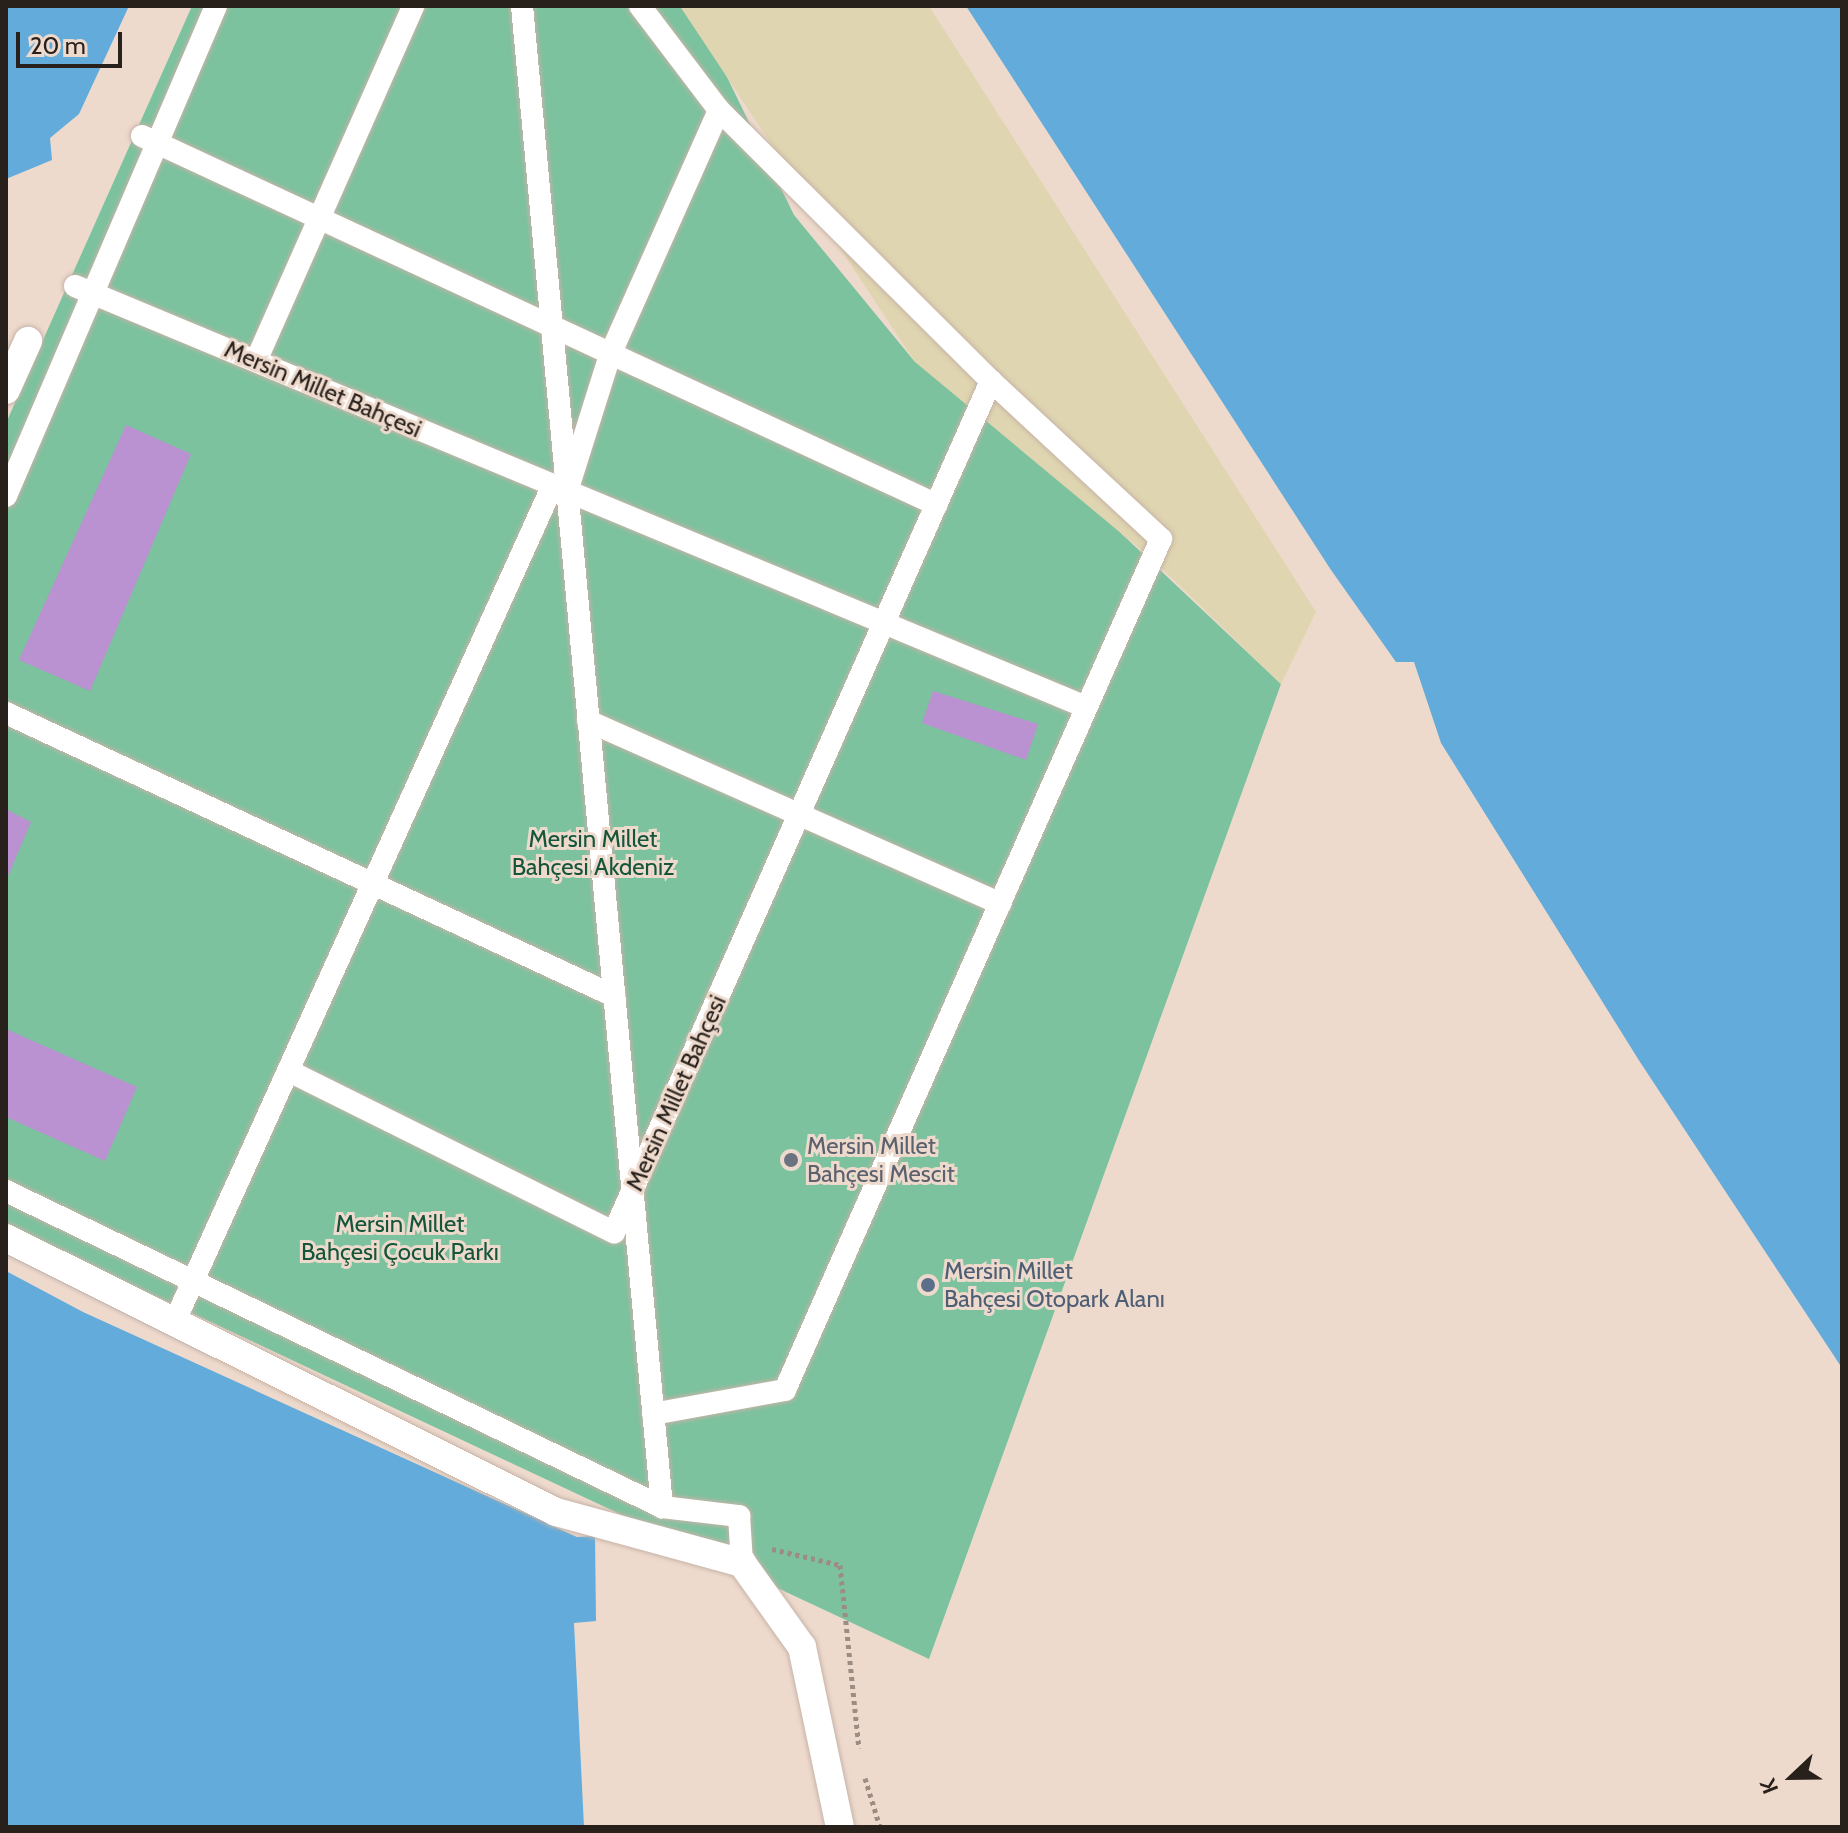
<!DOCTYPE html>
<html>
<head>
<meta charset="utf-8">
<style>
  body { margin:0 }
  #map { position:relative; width:1848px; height:1833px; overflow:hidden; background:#eedacd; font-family:Cabin,sans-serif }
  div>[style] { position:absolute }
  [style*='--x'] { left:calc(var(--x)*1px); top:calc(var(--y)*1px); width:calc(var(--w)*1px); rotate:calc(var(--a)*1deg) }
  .green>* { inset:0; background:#7cc29e }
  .sand>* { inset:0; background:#dfd5b0 }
  .water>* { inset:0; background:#62abdb }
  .building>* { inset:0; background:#ba91d1 }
  .path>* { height:5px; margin-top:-2.5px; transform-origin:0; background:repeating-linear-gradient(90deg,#9c8d84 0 4px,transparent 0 8px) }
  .roads { filter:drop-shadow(0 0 2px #c6b3a7) drop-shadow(0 0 2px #c6b3a7) }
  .pedestrian>* { height:22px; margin:-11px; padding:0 11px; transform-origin:11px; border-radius:11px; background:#fff }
  .minor>* { height:28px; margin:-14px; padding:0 14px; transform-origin:14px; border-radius:14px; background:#fff }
  .dots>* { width:22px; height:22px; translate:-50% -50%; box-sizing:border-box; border:4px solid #eedacd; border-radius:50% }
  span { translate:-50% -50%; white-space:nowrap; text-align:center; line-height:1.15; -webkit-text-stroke:6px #eedacd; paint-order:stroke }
  .street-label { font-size:24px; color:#27201b }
  .park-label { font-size:24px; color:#15563b }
  .worship-label { font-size:24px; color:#5b616d }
  .left { translate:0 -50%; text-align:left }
  .service-label { font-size:24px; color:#4e5e75 }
  .frame { position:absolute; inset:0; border:8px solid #27201b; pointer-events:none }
  .north { position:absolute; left:1752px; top:1737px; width:80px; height:80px; -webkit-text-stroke:6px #eedacd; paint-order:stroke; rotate:248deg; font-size:22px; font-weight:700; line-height:32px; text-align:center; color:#27201b }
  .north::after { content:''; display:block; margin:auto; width:28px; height:36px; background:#27201b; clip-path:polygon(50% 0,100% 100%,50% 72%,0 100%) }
  .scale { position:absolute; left:16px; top:32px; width:106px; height:36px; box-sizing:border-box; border:4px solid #27201b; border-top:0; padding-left:10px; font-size:24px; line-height:28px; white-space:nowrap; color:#27201b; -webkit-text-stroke:6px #eedacd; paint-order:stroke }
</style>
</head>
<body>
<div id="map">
  <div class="green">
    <i style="clip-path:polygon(192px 6px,680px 6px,725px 73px,794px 215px,915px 362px,970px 391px,1281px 684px,929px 1659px,6px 1226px,6px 423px)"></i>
  </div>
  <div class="sand">
    <i style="clip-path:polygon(680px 6px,929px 6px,1316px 612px,1281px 684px,1152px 559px,915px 362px)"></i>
  </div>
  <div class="water">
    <i style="clip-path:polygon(6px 6px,129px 6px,79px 114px,50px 138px,52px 160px,6px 179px)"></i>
    <i style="clip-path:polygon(966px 6px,1842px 6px,1842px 1368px,1640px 1062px,1441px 743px,1414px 662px,1396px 662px,1331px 570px)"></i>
    <i style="clip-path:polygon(6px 1271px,83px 1312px,577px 1537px,595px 1536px,596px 1621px,574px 1623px,584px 1827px,6px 1827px)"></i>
  </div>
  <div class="building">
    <i style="clip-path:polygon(126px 425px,191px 454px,90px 691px,19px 660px)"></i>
    <i style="clip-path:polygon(933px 691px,1038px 724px,1026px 760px,922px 723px)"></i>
    <i style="clip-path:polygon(6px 809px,31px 822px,6px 881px)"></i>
    <i style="clip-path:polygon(6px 1029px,137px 1087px,105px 1161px,6px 1117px)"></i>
  </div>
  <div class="path">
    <i style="--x:772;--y:1549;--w:70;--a:13.2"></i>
    <i style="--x:840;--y:1565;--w:184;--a:84.1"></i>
    <i style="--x:865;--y:1778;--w:51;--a:73"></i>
  </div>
  <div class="roads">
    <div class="pedestrian">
      <i style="--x:522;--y:6;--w:1508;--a:84.67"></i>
      <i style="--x:662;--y:1507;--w:78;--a:6.7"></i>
      <i style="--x:739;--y:1516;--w:47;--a:86.3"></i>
      <i style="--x:640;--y:6;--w:131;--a:52.8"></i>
      <i style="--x:719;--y:110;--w:384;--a:44.9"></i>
      <i style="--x:991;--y:381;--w:232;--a:42.9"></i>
      <i style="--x:1161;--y:539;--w:930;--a:113.84"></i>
      <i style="--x:785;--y:1390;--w:134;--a:169.7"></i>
      <i style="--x:142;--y:136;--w:876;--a:24.9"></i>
      <i style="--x:75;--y:286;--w:1095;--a:22.61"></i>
      <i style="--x:256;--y:361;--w:388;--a:-66.1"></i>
      <i style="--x:570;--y:482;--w:133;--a:-72.5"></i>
      <i style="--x:610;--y:355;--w:268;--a:-66"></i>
      <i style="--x:6;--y:496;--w:533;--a:-66.8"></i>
      <i style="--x:6;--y:713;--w:671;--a:24.96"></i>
      <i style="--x:588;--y:721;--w:451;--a:23.9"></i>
      <i style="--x:289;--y:1071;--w:363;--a:26.4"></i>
      <i style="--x:614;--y:1232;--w:931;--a:-66.11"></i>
      <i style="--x:6;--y:1191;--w:728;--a:25.72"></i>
      <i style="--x:179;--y:1312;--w:908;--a:-65.67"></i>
    </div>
    <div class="minor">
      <i style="--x:6;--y:390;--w:54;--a:-65.8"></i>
      <i style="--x:6;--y:1238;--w:614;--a:26.48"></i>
      <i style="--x:556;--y:1512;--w:193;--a:15.3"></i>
      <i style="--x:742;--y:1563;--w:103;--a:54.5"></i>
      <i style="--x:802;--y:1647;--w:184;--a:78.1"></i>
    </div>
  </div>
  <div class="dots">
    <i style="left:791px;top:1160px;background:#6b7280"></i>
    <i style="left:928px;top:1285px;background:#5c6f8a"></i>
  </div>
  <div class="street-label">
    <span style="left:323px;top:389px;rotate:23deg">Mersin Millet Bahçesi</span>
    <span style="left:676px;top:1093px;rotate:-66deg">Mersin Millet Bahçesi</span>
  </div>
  <div class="park-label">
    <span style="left:593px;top:853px">Mersin Millet<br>Bahçesi Akdeniz</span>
    <span style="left:400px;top:1238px">Mersin Millet<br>Bahçesi Çocuk Parkı</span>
  </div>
  <div class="worship-label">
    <span class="left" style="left:807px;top:1160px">Mersin Millet<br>Bahçesi Mescit</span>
  </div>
  <div class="service-label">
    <span class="left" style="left:944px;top:1285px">Mersin Millet<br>Bahçesi Otopark Alanı</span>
  </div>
  <div class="frame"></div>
  <div class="north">K</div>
  <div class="scale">20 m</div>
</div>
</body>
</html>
